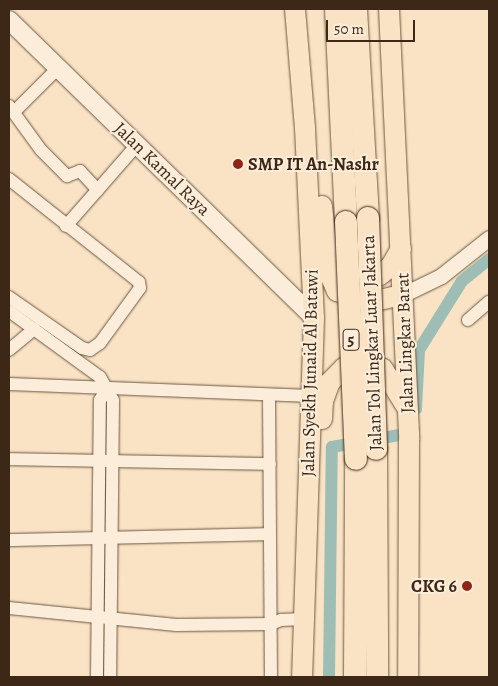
<!DOCTYPE html>
<html>
<head>
<meta charset="utf-8">
<style>
  body { margin:0 }
  #map { position:relative; width:498px; height:686px; overflow:hidden; background:#f9e3c4; font-family:Alegreya,serif }
  div>[style] { position:absolute }
  [style*='--x'] { left:calc(var(--x)*1px); top:calc(var(--y)*1px); width:calc(var(--w)*1px); rotate:calc(var(--a)*1deg) }
  .canal>* { height:12px; margin:-6px; padding:0 6px; transform-origin:6px; border-radius:6px; background:#9ebeb5 }
  .roads { filter:drop-shadow(0 0 1px #6c5742) drop-shadow(0 0 1px #6c5742) }
  .minor>* { height:12px; margin:-6px; padding:0 6px; transform-origin:6px; border-radius:6px; background:#fbedd9 }
  .tertiary>* { height:15px; margin:-7.5px; padding:0 7.5px; transform-origin:7.5px; border-radius:7.5px; background:#fbedd9 }
  .secondary>* { height:18px; margin:-9px; padding:0 9px; transform-origin:9px; border-radius:9px; background:#fbedd9 }
  .primary>* { height:20px; margin:-10px; padding:0 10px; transform-origin:10px; border-radius:10px; background:#f9e3c4 }
  .motorway>* { height:22px; margin:-11px; padding:0 11px; transform-origin:11px; border-radius:11px; background:#f9e3c4 }
  .bridges { filter:drop-shadow(0 0 1px #3d2817) drop-shadow(0 0 1px #3d2817) }
  .motorway-bridge>* { height:22px; margin:-11px; padding:0 11px; transform-origin:11px; border-radius:11px; background:#f9e3c4 }
  .dots>* { width:14px; height:14px; translate:-50% -50%; box-sizing:border-box; border:2px solid #fbedd9; border-radius:50% }
  span { translate:-50% -50%; white-space:nowrap; text-align:center; line-height:1.15; -webkit-text-stroke:4px #fbedd9; paint-order:stroke }
  .shield-label span { padding:1px 4px; background:#fbedd9; border:1px solid; border-radius:4px; -webkit-text-stroke-width:0 }
  .shield-label { font-size:16px; color:#3d2817; font-weight:700 }
  .poi-label { font-size:18px; color:#3d2817; font-weight:700 }
  .left { translate:0 -50%; text-align:left }
  .right { translate:-100% -50%; text-align:right }
  .street-label { font-size:18px; color:#3d2817 }
  .frame { position:absolute; inset:0; border:10px solid #3d2817; pointer-events:none }
  .scale { position:absolute; left:326px; top:20px; width:89px; height:22px; box-sizing:border-box; border:2px solid #3d2817; border-top:0; padding-left:6px; font-size:15px; line-height:18px; white-space:nowrap; color:#3d2817; -webkit-text-stroke:4px #fbedd9; paint-order:stroke }
</style>
</head>
<body>
<div id="map">
  <div class="canal">
    <i style="--x:416;--y:409;--w:59;--a:-87.1"></i>
    <i style="--x:419;--y:350;--w:81;--a:-58.1"></i>
    <i style="--x:462;--y:281;--w:35;--a:-39"></i>
    <i style="--x:329;--y:677;--w:230;--a:-89.3"></i>
    <i style="--x:332;--y:447;--w:74;--a:-10.1"></i>
    <i style="--x:405;--y:434;--w:10;--a:-29"></i>
  </div>
  <div class="roads">
    <div class="minor">
      <i style="--x:9;--y:106;--w:54;--a:54"></i>
      <i style="--x:41;--y:150;--w:37;--a:45"></i>
      <i style="--x:67;--y:176;--w:14;--a:-21"></i>
      <i style="--x:80;--y:171;--w:26;--a:47"></i>
      <i style="--x:14;--y:112;--w:62;--a:-45"></i>
      <i style="--x:9;--y:179;--w:166;--a:38.4"></i>
      <i style="--x:139;--y:282;--w:6;--a:81"></i>
      <i style="--x:140;--y:288;--w:68;--a:126"></i>
      <i style="--x:100;--y:343;--w:12;--a:145"></i>
      <i style="--x:90;--y:350;--w:8;--a:-166"></i>
      <i style="--x:82;--y:348;--w:89;--a:-145.1"></i>
      <i style="--x:66;--y:226;--w:108;--a:-48.8"></i>
      <i style="--x:9;--y:311;--w:112;--a:36"></i>
      <i style="--x:100;--y:377;--w:26;--a:61"></i>
      <i style="--x:113;--y:400;--w:277;--a:90.6"></i>
      <i style="--x:468;--y:320;--w:28;--a:-41"></i>
      <i style="--x:9;--y:350;--w:33;--a:-40"></i>
      <i style="--x:9;--y:384;--w:302;--a:2.3"></i>
      <i style="--x:269;--y:395;--w:282;--a:89.6"></i>
      <i style="--x:9;--y:459;--w:261;--a:1.1"></i>
      <i style="--x:9;--y:540;--w:260;--a:-1.3"></i>
      <i style="--x:9;--y:608;--w:168;--a:5.8"></i>
      <i style="--x:176;--y:625;--w:95;--a:-0.6"></i>
      <i style="--x:271;--y:624;--w:11;--a:-22"></i>
      <i style="--x:281;--y:620;--w:21;--a:-3"></i>
      <i style="--x:97;--y:677;--w:277;--a:-89.4"></i>
      <i style="--x:100;--y:400;--w:13;--a:-58"></i>
    </div>
    <div class="tertiary">
      <i style="--x:402;--y:295;--w:43;--a:-26"></i>
      <i style="--x:441;--y:276;--w:61;--a:-38.4"></i>
    </div>
    <div class="secondary">
      <i style="--x:9;--y:20;--w:426;--a:44.3"></i>
    </div>
    <div class="primary">
      <i style="--x:295;--y:9;--w:119;--a:85.2"></i>
      <i style="--x:305;--y:128;--w:190;--a:87.3"></i>
      <i style="--x:314;--y:318;--w:359;--a:91.9"></i>
      <i style="--x:389;--y:9;--w:431;--a:87.3"></i>
      <i style="--x:409;--y:440;--w:237;--a:90.2"></i>
      <i style="--x:322;--y:206;--w:67;--a:84"></i>
      <i style="--x:329;--y:273;--w:20;--a:66"></i>
      <i style="--x:337;--y:291;--w:36;--a:18"></i>
      <i style="--x:371;--y:302;--w:32;--a:-13"></i>
      <i style="--x:356;--y:279;--w:24;--a:-9"></i>
      <i style="--x:380;--y:275;--w:14;--a:-39"></i>
      <i style="--x:391;--y:266;--w:20;--a:-60"></i>
      <i style="--x:322;--y:419;--w:18;--a:-87"></i>
      <i style="--x:323;--y:401;--w:20;--a:-70"></i>
      <i style="--x:330;--y:382;--w:20;--a:-45"></i>
      <i style="--x:344;--y:368;--w:10;--a:-24"></i>
      <i style="--x:353;--y:364;--w:20;--a:0"></i>
      <i style="--x:373;--y:364;--w:11;--a:27"></i>
      <i style="--x:383;--y:369;--w:44;--a:58.1"></i>
    </div>
    <div class="motorway">
      <i style="--x:336;--y:9;--w:213;--a:87.3"></i>
      <i style="--x:356;--y:9;--w:209;--a:86.7"></i>
      <i style="--x:376;--y:449;--w:228;--a:89.7"></i>
      <i style="--x:355;--y:677;--w:218;--a:-89.7"></i>
    </div>
  </div>
  <div class="bridges">
    <div class="motorway-bridge">
      <i style="--x:368;--y:218;--w:231;--a:88"></i>
      <i style="--x:346;--y:222;--w:237;--a:87.6"></i>
    </div>
  </div>
  <div class="dots">
    <i style="left:238px;top:164px;background:#8f2418"></i>
    <i style="left:467px;top:586px;background:#8f2418"></i>
  </div>
  <div class="shield-label">
    <span style="left:351px;top:340px">5</span>
  </div>
  <div class="poi-label">
    <span class="left" style="left:248px;top:164px">SMP IT An-Nashr</span>
    <span class="right" style="left:457px;top:586px">CKG 6</span>
  </div>
  <div class="street-label">
    <span style="left:162px;top:169px;rotate:44deg">Jalan Kamal Raya</span>
    <span style="left:372px;top:343px;rotate:-92deg">Jalan Tol Lingkar Luar Jakarta</span>
    <span style="left:405px;top:343px;rotate:-92deg">Jalan Lingkar Barat</span>
    <span style="left:310px;top:373px;rotate:-89deg">Jalan Syekh Junaid Al Batawi</span>
  </div>
  <div class="frame"></div>
  <div class="scale">50 m</div>
</div>
</body>
</html>
